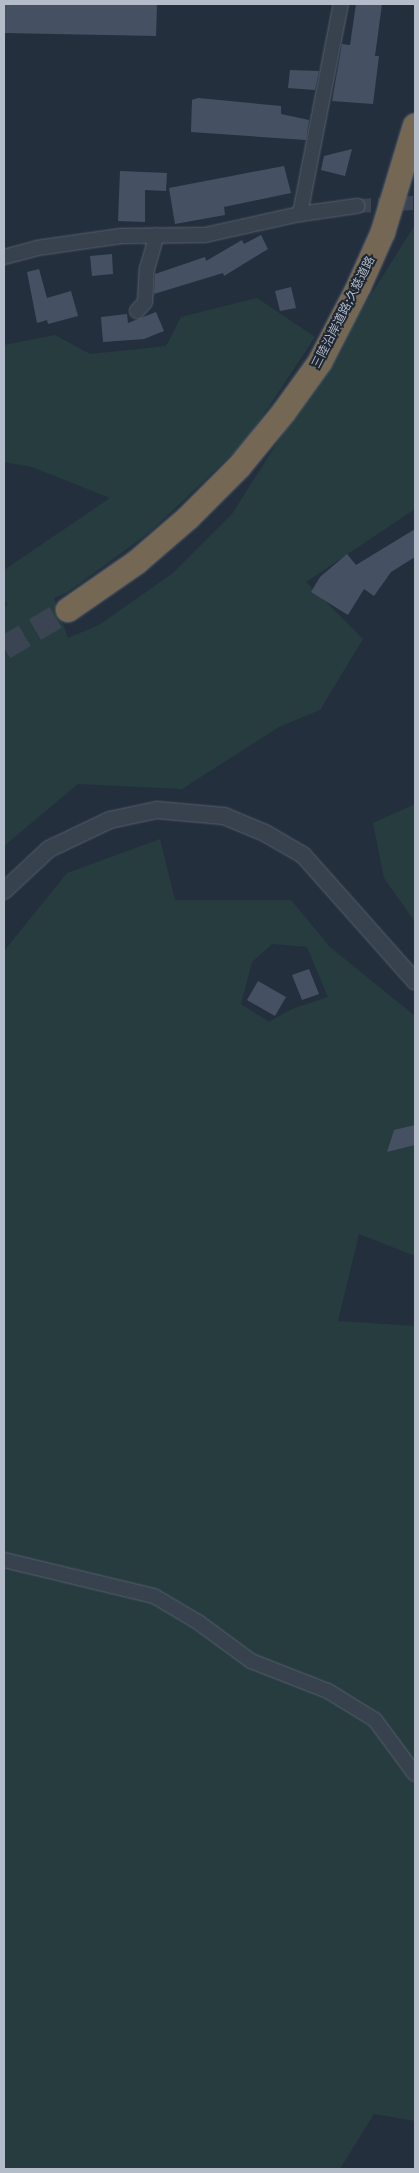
<!DOCTYPE html>
<html>
<head>
<meta charset="utf-8">
<style>
  body { margin:0 }
  #map { position:relative; width:419px; height:2173px; overflow:hidden; background:#242f3e; font-family:"Golos Text","Noto Sans JP",sans-serif }
  div>[style] { position:absolute }
  [style*='--x'] { left:calc(var(--x)*1px); top:calc(var(--y)*1px); width:calc(var(--w)*1px); rotate:calc(var(--a)*1deg) }
  .green>* { inset:0; background:#263c3f }
  .building>* { inset:0; background:#455162 }
  .minor-tunnel>* { height:14px; margin-top:-7px; transform-origin:0; background:repeating-linear-gradient(90deg,#3a4453 0 14px,transparent 0 21px) }
  .motorway-tunnel>* { height:24px; margin-top:-12px; transform-origin:0; background:repeating-linear-gradient(90deg,#3a4453 0 24px,transparent 0 36px) }
  .roads { filter:drop-shadow(0 0 1px #565f6c) drop-shadow(0 0 1px #565f6c) }
  .minor>* { height:14px; margin:-7px; padding:0 7px; transform-origin:7px; border-radius:7px; background:#38414e }
  .tertiary>* { height:16px; margin:-8px; padding:0 8px; transform-origin:8px; border-radius:8px; background:#38414e }
  .motorway>* { height:24px; margin:-12px; padding:0 12px; transform-origin:12px; border-radius:12px; background:#746855 }
  span { translate:-50% -50%; white-space:nowrap; text-align:center; line-height:1.15; -webkit-text-stroke:4px #1d2633; paint-order:stroke }
  .street-label { font-size:12px; color:#b4bcc9 }
  .frame { position:absolute; inset:0; border:5px solid #b4bcc9; pointer-events:none }
</style>
</head>
<body>
<div id="map">
  <div class="green">
    <i style="clip-path:polygon(415px 225px,415px 509px,306px 582px,363px 639px,320px 710px,279px 727px,182px 789px,78px 784px,4px 846px,4px 606px,8px 605px,4px 599px,4px 570px,110px 498px,32px 467px,4px 462px,4px 345px,55px 335px,90px 354px,166px 346px,181px 317px,257px 298px,315px 337px,246px 441px,150px 532px,68px 592px,54px 598px,68px 638px,99px 625px,173px 573px,232px 514px)"></i>
    <i style="clip-path:polygon(415px 804px,415px 922px,384px 878px,373px 823px)"></i>
    <i style="clip-path:polygon(evenodd,160px 839px,175px 900px,291px 900px,330px 947px,415px 1016px,415px 1256px,359px 1234px,338px 1321px,415px 1326px,415px 2121px,374px 2114px,340px 2169px,4px 2169px,4px 951px,67px 873px,160px 839px,272px 944px,307px 947px,328px 997px,292px 1009px,269px 1022px,241px 1004px,252px 962px,272px 944px)"></i>
  </div>
  <div class="building">
    <i style="clip-path:polygon(4px 4px,157px 4px,156px 36px,4px 33px)"></i>
    <i style="clip-path:polygon(356px 4px,382px 4px,375px 56px,379px 56px,373px 104px,332px 101px,342px 44px,350px 45px)"></i>
    <i style="clip-path:polygon(290px 70px,319px 71px,315px 90px,288px 88px)"></i>
    <i style="clip-path:polygon(198px 98px,281px 106px,281px 114px,309px 120px,306px 140px,191px 132px,192px 100px)"></i>
    <i style="clip-path:polygon(352px 149px,345px 176px,321px 170px,324px 156px)"></i>
    <i style="clip-path:polygon(284px 166px,291px 193px,224px 207px,225px 215px,175px 224px,169px 188px)"></i>
    <i style="clip-path:polygon(120px 171px,167px 173px,166px 191px,145px 190px,145px 222px,118px 221px)"></i>
    <i style="clip-path:polygon(261px 235px,268px 249px,224px 276px,223px 273px,154px 294px,155px 274px,205px 257px,206px 261px,242px 240px,244px 244px)"></i>
    <i style="clip-path:polygon(112px 254px,113px 274px,92px 276px,90px 256px)"></i>
    <i style="clip-path:polygon(39px 269px,47px 298px,71px 291px,78px 316px,48px 324px,47px 320px,37px 323px,27px 272px)"></i>
    <i style="clip-path:polygon(291px 287px,296px 308px,280px 311px,275px 291px)"></i>
    <i style="clip-path:polygon(156px 312px,164px 331px,144px 339px,103px 342px,101px 317px,127px 314px,128px 323px)"></i>
    <i style="clip-path:polygon(415px 529px,415px 557px,391px 572px,374px 596px,364px 589px,348px 615px,311px 592px,320px 577px,347px 554px,356px 565px)"></i>
    <i style="clip-path:polygon(309px 969px,319px 994px,302px 1000px,292px 975px)"></i>
    <i style="clip-path:polygon(258px 981px,286px 997px,275px 1016px,247px 1000px)"></i>
    <i style="clip-path:polygon(415px 1125px,415px 1145px,387px 1152px,394px 1130px)"></i>
  </div>
  <div class="minor-tunnel">
    <i style="--x:357;--y:206;--w:58;--a:-3"></i>
  </div>
  <div class="motorway-tunnel">
    <i style="--x:4;--y:648;--w:74;--a:-30.7"></i>
  </div>
  <div class="roads">
    <div class="minor">
      <i style="--x:300;--y:214;--w:214;--a:-79"></i>
      <i style="--x:4;--y:257;--w:34;--a:-15"></i>
      <i style="--x:37;--y:248;--w:85;--a:-8.1"></i>
      <i style="--x:121;--y:236;--w:84;--a:-0.7"></i>
      <i style="--x:205;--y:235;--w:97;--a:-12.5"></i>
      <i style="--x:300;--y:214;--w:58;--a:-8"></i>
      <i style="--x:137;--y:311;--w:12;--a:-48"></i>
      <i style="--x:145;--y:302;--w:33;--a:-87"></i>
      <i style="--x:147;--y:269;--w:35;--a:-74"></i>
      <i style="--x:4;--y:1560;--w:154;--a:13.5"></i>
      <i style="--x:154;--y:1596;--w:51;--a:30.6"></i>
      <i style="--x:198;--y:1622;--w:66;--a:36.3"></i>
      <i style="--x:251;--y:1661;--w:83;--a:21.3"></i>
      <i style="--x:328;--y:1691;--w:55;--a:31.7"></i>
      <i style="--x:375;--y:1720;--w:67;--a:53.5"></i>
    </div>
    <div class="tertiary">
      <i style="--x:4;--y:891;--w:62;--a:-43"></i>
      <i style="--x:49;--y:849;--w:68;--a:-25.4"></i>
      <i style="--x:110;--y:820;--w:48;--a:-12"></i>
      <i style="--x:157;--y:810;--w:67;--a:5.1"></i>
      <i style="--x:224;--y:816;--w:44;--a:22.5"></i>
      <i style="--x:265;--y:833;--w:44;--a:30.1"></i>
      <i style="--x:303;--y:855;--w:169;--a:48.4"></i>
    </div>
    <div class="motorway">
      <i style="--x:68;--y:610;--w:84;--a:-34.8"></i>
      <i style="--x:137;--y:562;--w:67;--a:-40.8"></i>
      <i style="--x:188;--y:518;--w:72;--a:-45"></i>
      <i style="--x:239;--y:467;--w:71;--a:-50.7"></i>
      <i style="--x:284;--y:412;--w:62;--a:-54.2"></i>
      <i style="--x:320;--y:362;--w:85;--a:-62.8"></i>
      <i style="--x:359;--y:286;--w:59;--a:-66"></i>
      <i style="--x:383;--y:232;--w:111;--a:-73.2"></i>
    </div>
  </div>
  <div class="street-label">
    <span style="left:343px;top:312px;rotate:-63deg">三陸沿岸道路;久慈道路</span>
  </div>
  <div class="frame"></div>
</div>
</body>
</html>
